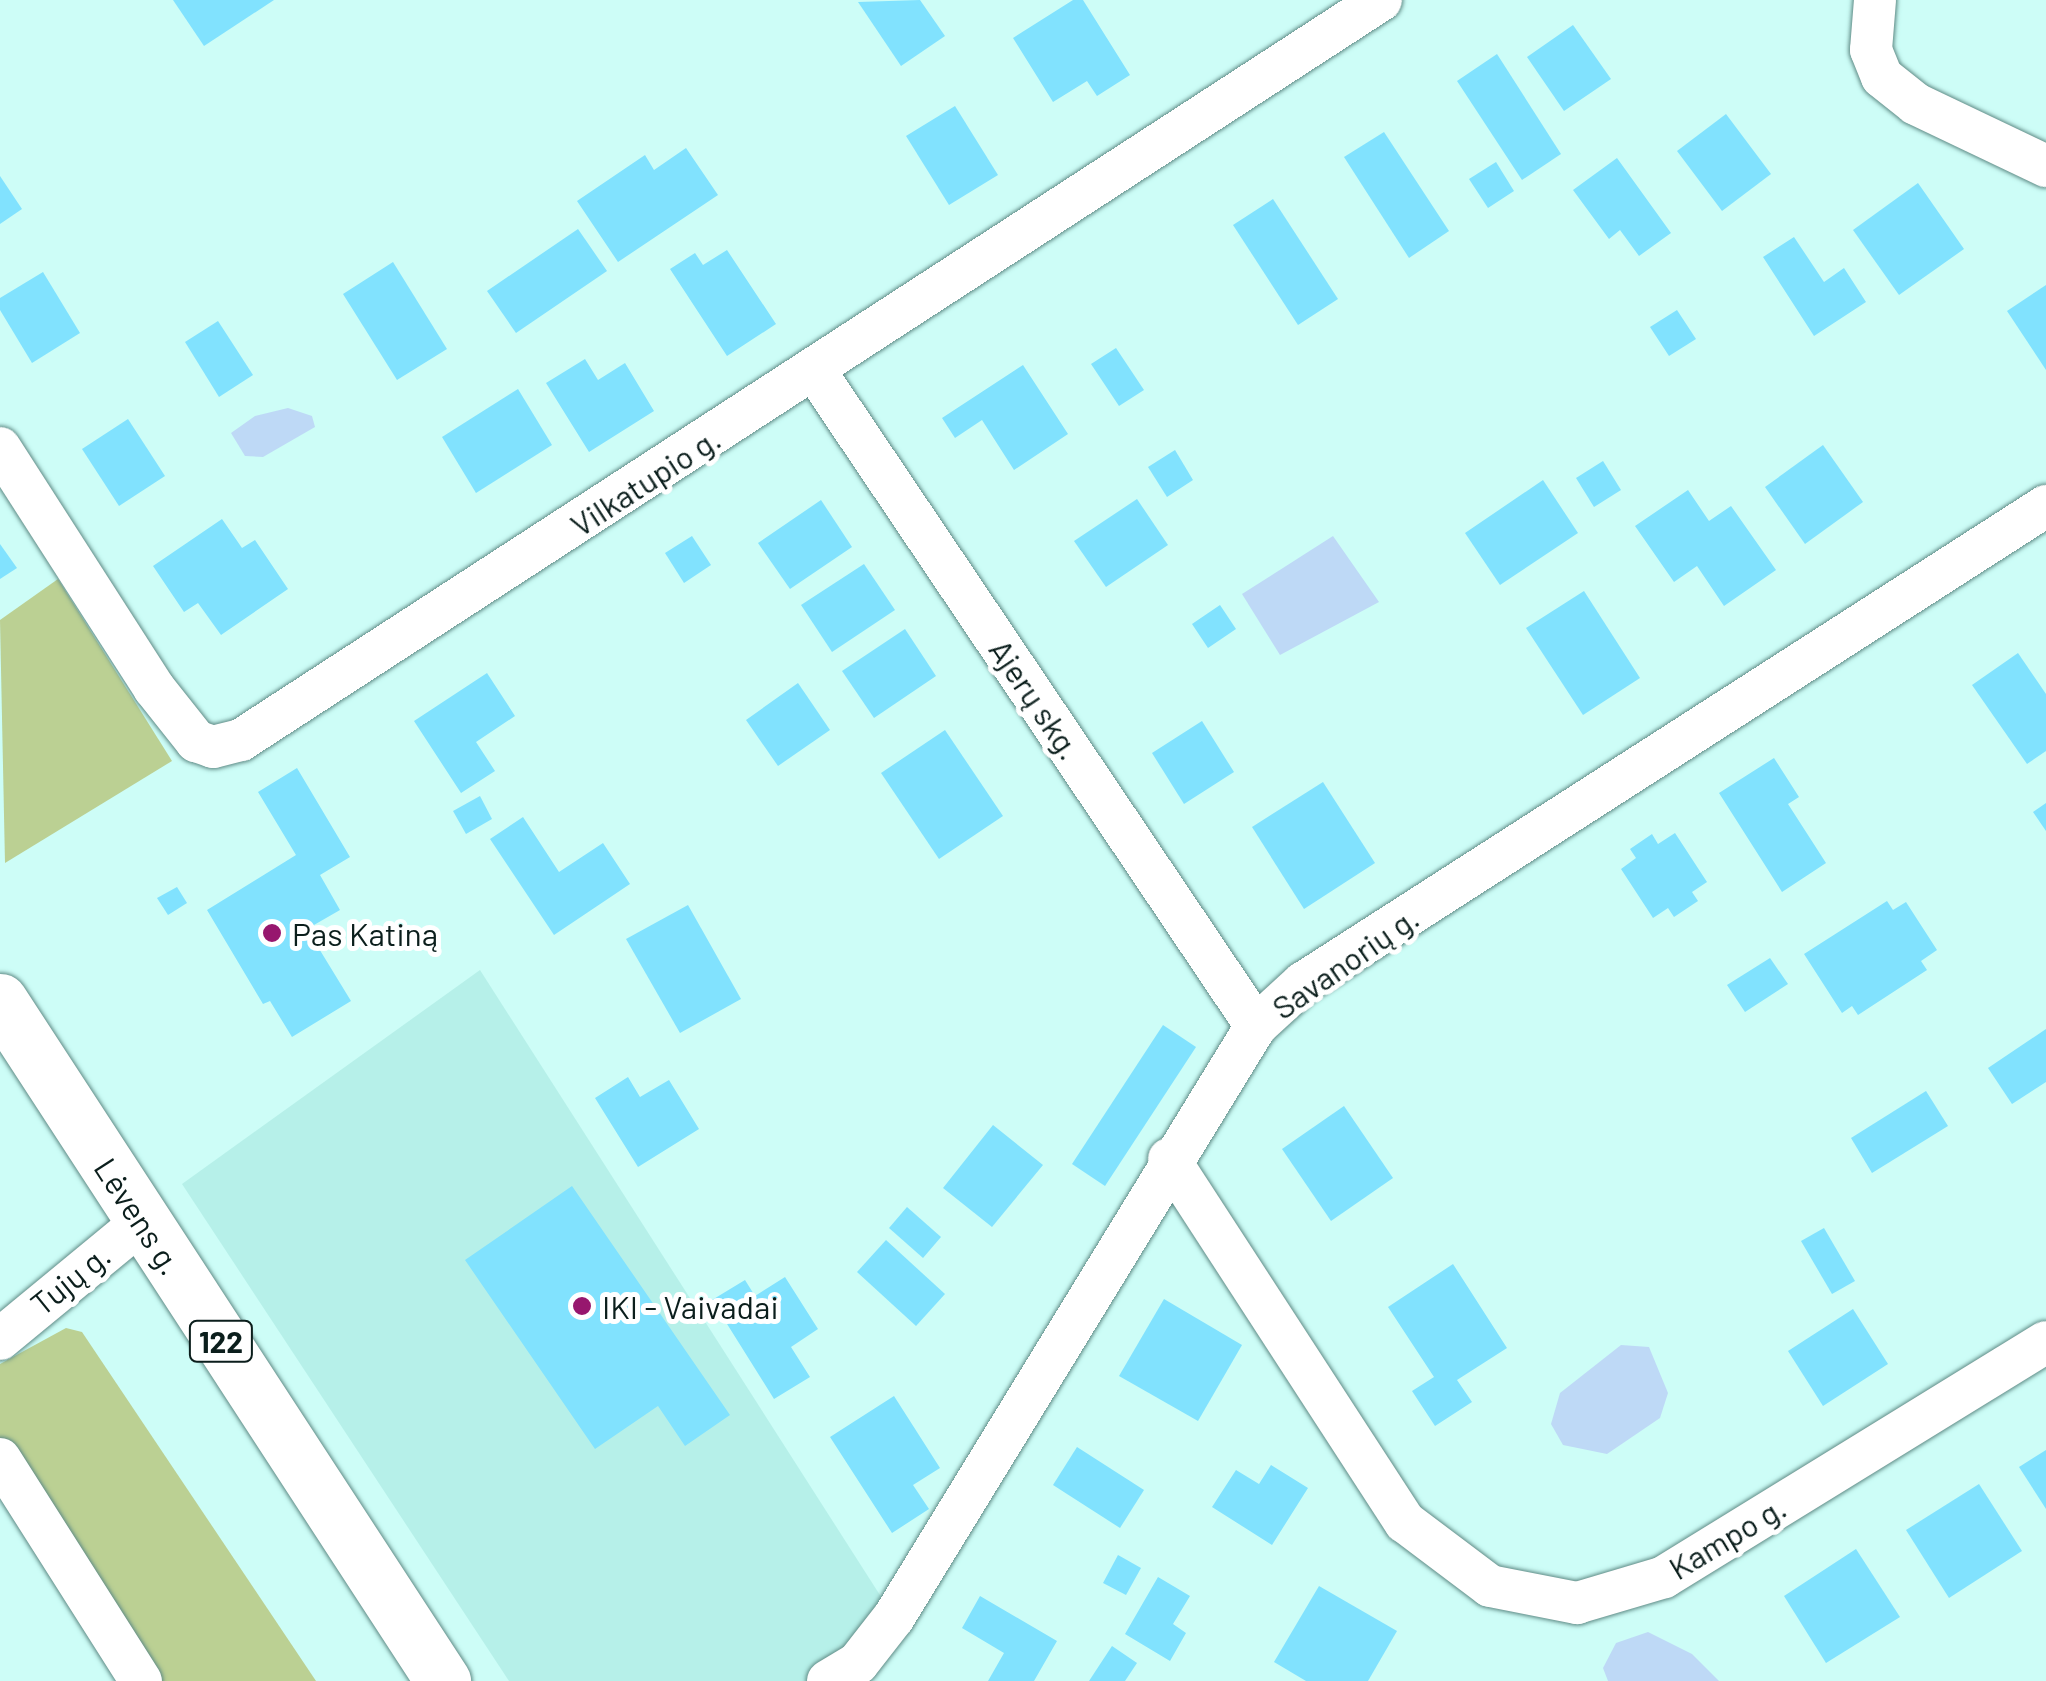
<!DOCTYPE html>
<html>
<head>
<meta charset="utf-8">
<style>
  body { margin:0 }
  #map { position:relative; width:2046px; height:1681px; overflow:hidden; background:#cdfdf7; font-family:Barlow,sans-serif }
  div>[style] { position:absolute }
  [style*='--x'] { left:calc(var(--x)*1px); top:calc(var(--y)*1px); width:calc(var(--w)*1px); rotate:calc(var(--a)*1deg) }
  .built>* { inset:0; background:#b6f0e9 }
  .green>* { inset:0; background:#bbd093 }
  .water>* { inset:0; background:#bed9f6 }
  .building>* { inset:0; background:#81e2fe }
  .roads { filter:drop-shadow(0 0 2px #5f8b86) drop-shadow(0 0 2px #5f8b86) }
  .minor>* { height:42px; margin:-21px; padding:0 21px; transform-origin:21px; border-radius:21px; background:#fff }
  .major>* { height:55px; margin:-27.5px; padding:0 27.5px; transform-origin:27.5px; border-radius:27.5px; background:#fff }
  .dots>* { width:28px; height:28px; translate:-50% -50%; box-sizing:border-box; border:5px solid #fff; border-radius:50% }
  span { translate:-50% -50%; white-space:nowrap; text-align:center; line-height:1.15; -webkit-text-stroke:10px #fff; paint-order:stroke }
  .shield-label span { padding:2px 8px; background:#fff; border:2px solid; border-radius:8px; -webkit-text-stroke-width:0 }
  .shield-label { font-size:30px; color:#0b1e1c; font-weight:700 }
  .street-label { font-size:32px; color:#0b1e1c }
  .poi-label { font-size:32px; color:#0b1e1c }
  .left { translate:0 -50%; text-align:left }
</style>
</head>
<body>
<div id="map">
  <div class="built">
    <i style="clip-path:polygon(480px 970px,894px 1617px,828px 1681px,509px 1681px,182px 1184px)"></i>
  </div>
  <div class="green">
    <i style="clip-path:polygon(58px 579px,172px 761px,5px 863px,0 620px)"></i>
    <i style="clip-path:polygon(66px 1328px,82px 1332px,316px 1681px,143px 1681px,0 1458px,0 1364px)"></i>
  </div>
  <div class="water">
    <i style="clip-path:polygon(288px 408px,312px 416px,315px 427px,263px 457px,245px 456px,231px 433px,255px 416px)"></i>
    <i style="clip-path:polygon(1333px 536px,1379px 602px,1280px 655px,1242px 594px)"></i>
    <i style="clip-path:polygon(1621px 1345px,1649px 1347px,1668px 1393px,1660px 1418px,1607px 1454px,1563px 1445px,1551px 1424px,1560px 1393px)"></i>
    <i style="clip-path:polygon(1648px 1632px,1692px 1654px,1719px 1681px,1608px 1681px,1603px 1668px,1616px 1643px)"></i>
  </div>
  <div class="building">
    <i style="clip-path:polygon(173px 0,274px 0,204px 46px)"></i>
    <i style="clip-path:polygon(920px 0,945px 36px,901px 66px,858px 2px)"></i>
    <i style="clip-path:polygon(1073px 0,1083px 0,1130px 75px,1097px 96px,1087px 81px,1053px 102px,1013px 38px)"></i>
    <i style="clip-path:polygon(1573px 25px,1611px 79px,1564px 111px,1527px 57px)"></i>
    <i style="clip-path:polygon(1497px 54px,1561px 154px,1522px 180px,1457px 81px)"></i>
    <i style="clip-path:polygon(955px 106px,998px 175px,949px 205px,906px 136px)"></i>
    <i style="clip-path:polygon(1726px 114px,1771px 174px,1722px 211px,1677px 151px)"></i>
    <i style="clip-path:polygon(1384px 132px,1449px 231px,1409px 258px,1344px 157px)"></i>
    <i style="clip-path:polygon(686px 148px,718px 195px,618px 262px,577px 201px,645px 155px,654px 170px)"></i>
    <i style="clip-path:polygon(1617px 158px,1671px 233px,1639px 256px,1620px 230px,1609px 239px,1573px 190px)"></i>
    <i style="clip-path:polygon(1496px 162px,1514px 191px,1488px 208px,1469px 179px)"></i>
    <i style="clip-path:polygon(0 176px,22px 209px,0 224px)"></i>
    <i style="clip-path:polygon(1918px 183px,1964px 249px,1899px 295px,1853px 230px)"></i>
    <i style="clip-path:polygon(1273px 199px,1338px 299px,1298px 325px,1233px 225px)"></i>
    <i style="clip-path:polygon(578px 229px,607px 271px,516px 333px,487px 291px)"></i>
    <i style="clip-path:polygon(1794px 237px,1824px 282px,1844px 268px,1866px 302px,1814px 336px,1763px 257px)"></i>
    <i style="clip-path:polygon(727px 250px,776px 324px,727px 356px,670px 269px,695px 253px,703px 265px)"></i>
    <i style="clip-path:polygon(393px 262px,447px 349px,397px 380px,343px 294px)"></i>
    <i style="clip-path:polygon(43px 272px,80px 333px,32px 363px,0 310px,0 298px)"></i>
    <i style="clip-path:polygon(2046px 285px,2046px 370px,2007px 311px)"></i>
    <i style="clip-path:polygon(1677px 310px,1696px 339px,1669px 356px,1650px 327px)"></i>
    <i style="clip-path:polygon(218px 321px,253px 375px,219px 397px,185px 342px)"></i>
    <i style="clip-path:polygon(1116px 348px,1144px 390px,1119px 406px,1091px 364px)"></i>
    <i style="clip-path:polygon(585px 359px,598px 380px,625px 363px,654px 411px,589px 452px,546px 383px)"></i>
    <i style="clip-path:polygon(1023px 365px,1068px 434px,1014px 470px,982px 420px,955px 438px,942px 418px)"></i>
    <i style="clip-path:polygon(518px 389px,552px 445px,476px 493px,442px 437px)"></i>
    <i style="clip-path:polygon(128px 419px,165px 476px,119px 506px,82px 449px)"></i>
    <i style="clip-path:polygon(1823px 445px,1863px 502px,1805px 544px,1765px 487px)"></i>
    <i style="clip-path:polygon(1175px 450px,1193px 480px,1167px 497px,1148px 467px)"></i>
    <i style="clip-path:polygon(1603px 461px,1621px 490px,1594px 507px,1576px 478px)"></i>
    <i style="clip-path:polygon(1543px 480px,1578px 533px,1500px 585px,1465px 533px)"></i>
    <i style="clip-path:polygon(1688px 490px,1709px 521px,1731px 506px,1776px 570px,1724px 606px,1697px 566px,1674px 582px,1635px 526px)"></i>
    <i style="clip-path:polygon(1137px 499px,1168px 545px,1106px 587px,1074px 541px)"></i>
    <i style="clip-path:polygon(821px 500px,852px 547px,790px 589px,758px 543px)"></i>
    <i style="clip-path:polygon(222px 519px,242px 548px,255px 540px,288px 589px,221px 635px,198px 603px,184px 612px,153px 566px)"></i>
    <i style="clip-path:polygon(692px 536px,711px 565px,684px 583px,665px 553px)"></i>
    <i style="clip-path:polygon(0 544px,17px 568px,0 579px)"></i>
    <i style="clip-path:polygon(864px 564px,895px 610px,832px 652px,801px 605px)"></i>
    <i style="clip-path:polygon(1584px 591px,1640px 678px,1583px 715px,1526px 628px)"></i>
    <i style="clip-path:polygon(1220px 605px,1236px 629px,1208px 648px,1192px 624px)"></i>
    <i style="clip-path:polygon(905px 629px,936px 676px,874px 718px,842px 671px)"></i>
    <i style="clip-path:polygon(2018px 653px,2046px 694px,2046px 751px,2027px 764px,1972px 685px)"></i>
    <i style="clip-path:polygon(487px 673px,515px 716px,476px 742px,495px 771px,461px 793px,414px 721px)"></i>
    <i style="clip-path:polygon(798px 683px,830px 730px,778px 766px,746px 720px)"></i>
    <i style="clip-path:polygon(1202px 721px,1234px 772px,1184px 804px,1152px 753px)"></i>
    <i style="clip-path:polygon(945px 730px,1003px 816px,939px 859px,881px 773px)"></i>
    <i style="clip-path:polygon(1774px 758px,1799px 797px,1788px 804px,1826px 863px,1782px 892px,1719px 793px)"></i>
    <i style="clip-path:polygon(297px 768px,350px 857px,320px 875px,340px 910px,307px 929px,351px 1001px,292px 1037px,270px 1001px,263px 1004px,207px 910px,296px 855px,258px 792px)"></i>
    <i style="clip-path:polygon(1323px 782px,1375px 863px,1304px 909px,1252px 827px)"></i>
    <i style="clip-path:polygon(480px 796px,492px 819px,466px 834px,453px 811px)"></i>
    <i style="clip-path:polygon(2046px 803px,2046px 831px,2033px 812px)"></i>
    <i style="clip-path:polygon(523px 817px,559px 872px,603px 843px,630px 884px,554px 935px,490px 839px)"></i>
    <i style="clip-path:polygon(1675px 833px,1707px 882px,1692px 892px,1698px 901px,1674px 917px,1668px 908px,1653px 918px,1621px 869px,1636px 858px,1630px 849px,1652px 834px,1658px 844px)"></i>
    <i style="clip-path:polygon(177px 887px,187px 903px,168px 915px,157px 898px)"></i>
    <i style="clip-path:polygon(1887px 901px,1893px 910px,1906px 902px,1937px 950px,1921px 961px,1927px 970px,1858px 1015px,1852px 1006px,1842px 1013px,1804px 954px)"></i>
    <i style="clip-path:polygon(688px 905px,741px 999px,680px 1033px,626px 939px)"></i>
    <i style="clip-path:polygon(1770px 958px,1788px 984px,1745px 1012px,1727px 985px)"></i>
    <i style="clip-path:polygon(1163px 1025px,1196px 1047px,1105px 1186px,1072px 1164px)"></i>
    <i style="clip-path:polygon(2046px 1029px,2046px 1082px,2012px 1104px,1988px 1068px)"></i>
    <i style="clip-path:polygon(628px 1077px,640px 1097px,669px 1080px,699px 1129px,638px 1167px,595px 1098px)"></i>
    <i style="clip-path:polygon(1926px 1091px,1948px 1126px,1872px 1173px,1851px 1138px)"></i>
    <i style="clip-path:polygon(1344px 1106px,1393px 1178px,1331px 1221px,1282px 1149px)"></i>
    <i style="clip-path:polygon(993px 1125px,1043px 1165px,992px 1227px,943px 1188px)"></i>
    <i style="clip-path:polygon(572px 1186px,730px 1415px,685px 1446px,658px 1406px,595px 1449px,465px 1260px)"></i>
    <i style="clip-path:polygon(907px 1207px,941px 1237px,923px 1258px,889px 1228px)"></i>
    <i style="clip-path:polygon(1824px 1228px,1855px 1281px,1832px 1294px,1801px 1241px)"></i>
    <i style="clip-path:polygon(886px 1240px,945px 1294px,916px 1326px,857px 1272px)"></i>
    <i style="clip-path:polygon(1453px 1264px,1507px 1348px,1457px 1380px,1472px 1402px,1435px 1426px,1412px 1391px,1434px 1377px,1388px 1307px)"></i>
    <i style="clip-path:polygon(785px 1277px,818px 1329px,791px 1347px,810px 1377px,774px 1399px,712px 1300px,745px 1280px,755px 1296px)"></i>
    <i style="clip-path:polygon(1164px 1299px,1242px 1345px,1198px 1421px,1119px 1376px)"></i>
    <i style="clip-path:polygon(1853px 1309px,1888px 1364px,1823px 1406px,1788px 1351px)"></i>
    <i style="clip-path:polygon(894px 1396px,940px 1468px,913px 1485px,929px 1509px,892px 1533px,830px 1437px)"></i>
    <i style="clip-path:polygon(1077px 1447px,1144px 1490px,1120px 1528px,1053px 1485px)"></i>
    <i style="clip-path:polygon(2046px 1450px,2046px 1509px,2019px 1467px)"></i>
    <i style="clip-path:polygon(1271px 1465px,1308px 1488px,1272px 1545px,1212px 1507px,1236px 1470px,1259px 1484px)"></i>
    <i style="clip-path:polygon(1979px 1484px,2022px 1551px,1949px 1598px,1906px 1530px)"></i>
    <i style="clip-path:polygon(1856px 1549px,1900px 1617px,1826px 1663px,1784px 1596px)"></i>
    <i style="clip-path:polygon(1118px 1555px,1141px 1568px,1126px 1595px,1103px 1583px)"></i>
    <i style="clip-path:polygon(1158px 1577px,1190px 1596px,1173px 1624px,1186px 1633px,1170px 1661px,1125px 1634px)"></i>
    <i style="clip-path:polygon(1319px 1586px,1397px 1631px,1368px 1681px,1306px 1681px,1274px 1662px)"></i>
    <i style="clip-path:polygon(980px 1596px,1057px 1641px,1034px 1681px,988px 1681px,1004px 1653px,962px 1628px)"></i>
    <i style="clip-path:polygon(1112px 1646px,1137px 1663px,1125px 1681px,1089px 1681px)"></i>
  </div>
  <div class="roads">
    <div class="minor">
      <i style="--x:1875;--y:0;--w:50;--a:94.6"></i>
      <i style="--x:1871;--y:50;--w:29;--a:68"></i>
      <i style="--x:1882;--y:77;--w:43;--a:38.5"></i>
      <i style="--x:1916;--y:104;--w:144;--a:25.5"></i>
      <i style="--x:815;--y:371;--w:790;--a:56.05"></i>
      <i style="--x:0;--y:448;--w:285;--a:57.3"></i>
      <i style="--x:154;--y:688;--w:68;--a:51.6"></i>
      <i style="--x:196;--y:741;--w:18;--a:19"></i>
      <i style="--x:213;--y:747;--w:29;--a:-14"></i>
      <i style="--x:241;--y:740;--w:1359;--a:-32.99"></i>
      <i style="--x:1169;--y:1159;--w:433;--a:57"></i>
      <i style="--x:1405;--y:1522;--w:106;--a:37"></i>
      <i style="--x:1490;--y:1586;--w:89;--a:11.1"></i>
      <i style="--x:1577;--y:1603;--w:91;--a:-16.6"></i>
      <i style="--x:1664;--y:1577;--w:448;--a:-31.6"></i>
      <i style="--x:0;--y:1339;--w:185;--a:-39.5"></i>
      <i style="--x:0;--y:1459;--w:263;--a:57.6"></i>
      <i style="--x:828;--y:1681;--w:35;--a:-31"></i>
      <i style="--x:858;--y:1663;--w:58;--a:-52"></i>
      <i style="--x:894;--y:1617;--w:693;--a:-58.51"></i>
      <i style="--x:1256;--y:1026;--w:64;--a:-42.5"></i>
      <i style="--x:1303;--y:983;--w:883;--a:-32.7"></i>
    </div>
    <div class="major">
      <i style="--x:0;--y:1001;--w:812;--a:56.92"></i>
    </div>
  </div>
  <div class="dots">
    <i style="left:272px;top:933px;background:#97176e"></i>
    <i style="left:582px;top:1306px;background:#97176e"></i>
  </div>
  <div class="shield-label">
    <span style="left:221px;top:1341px">122</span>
  </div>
  <div class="street-label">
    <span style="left:645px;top:481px;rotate:-33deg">Vilkatupio g.</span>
    <span style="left:1036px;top:699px;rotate:56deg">Ajerų skg.</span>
    <span style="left:1345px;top:962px;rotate:-35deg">Savanorių g.</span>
    <span style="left:139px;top:1216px;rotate:57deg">Lėvens g.</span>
    <span style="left:70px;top:1279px;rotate:-39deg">Tujų g.</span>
    <span style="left:1727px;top:1537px;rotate:-31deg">Kampo g.</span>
  </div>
  <div class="poi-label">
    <span class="left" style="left:292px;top:933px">Pas Katiną</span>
    <span class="left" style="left:602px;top:1306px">IKI - Vaivadai</span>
  </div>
</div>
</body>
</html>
